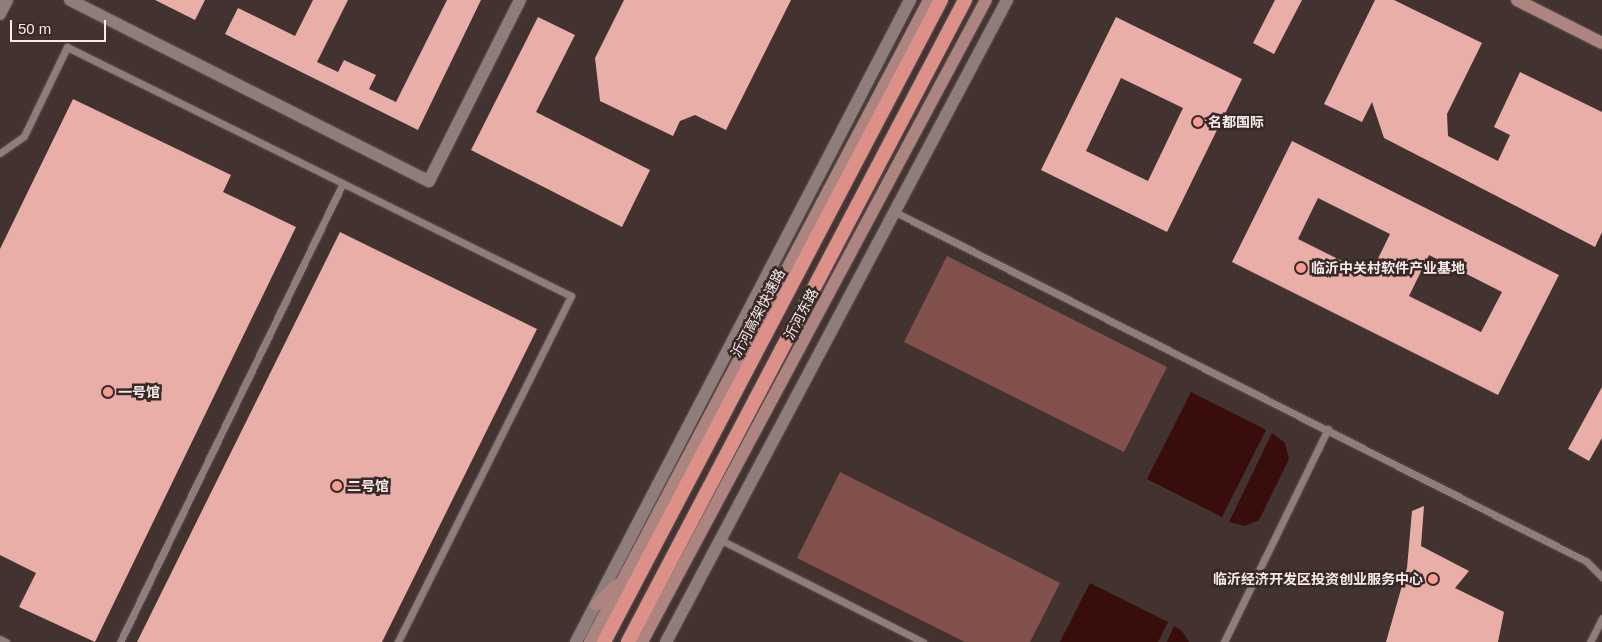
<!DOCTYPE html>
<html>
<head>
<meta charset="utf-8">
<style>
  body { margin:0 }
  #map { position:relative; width:1602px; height:642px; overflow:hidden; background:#423331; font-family:Arial,"Noto Sans SC",sans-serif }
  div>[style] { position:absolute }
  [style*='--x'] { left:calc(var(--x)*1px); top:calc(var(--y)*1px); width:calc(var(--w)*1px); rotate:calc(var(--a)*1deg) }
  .green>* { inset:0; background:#83514c }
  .water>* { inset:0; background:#390d0b }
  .building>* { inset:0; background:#e9aea8 }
  .roads { filter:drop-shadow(0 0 1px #5f5150) drop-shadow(0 0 1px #5f5150) }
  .service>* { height:7px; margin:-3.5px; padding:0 3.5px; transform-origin:3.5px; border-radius:3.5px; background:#8f7d7b }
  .minor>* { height:12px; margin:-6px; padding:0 6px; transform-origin:6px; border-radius:6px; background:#8f7d7b }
  .tertiary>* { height:12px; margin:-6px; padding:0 6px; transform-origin:6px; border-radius:6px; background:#8f7d7b }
  .secondary>* { height:12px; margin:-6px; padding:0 6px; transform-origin:6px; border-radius:6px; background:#ac8480 }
  .trunk>* { height:14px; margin:-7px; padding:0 7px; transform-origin:7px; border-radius:7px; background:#dc9088 }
  .dots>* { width:14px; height:14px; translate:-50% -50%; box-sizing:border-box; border:2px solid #382927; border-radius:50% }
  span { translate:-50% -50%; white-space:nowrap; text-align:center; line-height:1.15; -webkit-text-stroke:5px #382927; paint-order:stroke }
  .poi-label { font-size:14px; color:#f7eceb; font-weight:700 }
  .left { translate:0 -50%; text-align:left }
  .right { translate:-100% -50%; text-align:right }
  .street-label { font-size:14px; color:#f7eceb }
  .scale { position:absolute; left:10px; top:20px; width:96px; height:22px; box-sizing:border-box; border:2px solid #f7eceb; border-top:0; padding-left:6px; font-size:15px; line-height:18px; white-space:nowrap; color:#f7eceb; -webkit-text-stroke:4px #382927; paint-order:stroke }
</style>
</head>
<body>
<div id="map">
  <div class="green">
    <i style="clip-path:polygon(947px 256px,1167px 367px,1124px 452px,904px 342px)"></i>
    <i style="clip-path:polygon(840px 472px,1060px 583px,1030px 642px,965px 642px,797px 558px)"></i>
  </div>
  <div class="water">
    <i style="clip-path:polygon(1191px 392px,1266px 430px,1222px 517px,1147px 479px)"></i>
    <i style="clip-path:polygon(1272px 433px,1285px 443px,1289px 459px,1259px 520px,1245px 526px,1229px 522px)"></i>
    <i style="clip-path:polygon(1090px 583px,1168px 622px,1158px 642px,1060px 642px)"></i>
    <i style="clip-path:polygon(1174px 626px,1182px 631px,1189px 642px,1167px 642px)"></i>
  </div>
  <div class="building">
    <i style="clip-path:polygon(155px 0,205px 0,195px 20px)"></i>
    <i style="clip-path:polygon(313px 0,348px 0,317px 62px,338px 72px,344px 60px,376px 75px,369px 89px,396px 102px,447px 0,481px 0,418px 130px,225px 34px,238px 8px,295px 36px)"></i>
    <i style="clip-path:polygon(624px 0,791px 0,726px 130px,695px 115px,680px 121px,673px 136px,600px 101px,595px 58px)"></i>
    <i style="clip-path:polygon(1275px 0,1302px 0,1274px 54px,1253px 43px)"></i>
    <i style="clip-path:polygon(1375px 0,1394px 0,1482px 43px,1447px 114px,1448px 136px,1498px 161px,1510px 135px,1494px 127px,1520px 72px,1602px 112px,1602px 232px,1595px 247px,1384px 138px,1372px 102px,1362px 122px,1324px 104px)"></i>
    <i style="clip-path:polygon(538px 17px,575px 35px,536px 112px,650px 170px,622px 227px,471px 150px)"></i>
    <i style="clip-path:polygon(evenodd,1116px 17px,1242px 79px,1167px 232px,1041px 170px,1116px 17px,1121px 78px,1183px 108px,1148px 181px,1086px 151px,1121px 78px)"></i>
    <i style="clip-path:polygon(73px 99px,231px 175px,223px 192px,296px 227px,95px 642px,19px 607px,36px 573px,0 555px,0 249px)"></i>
    <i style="clip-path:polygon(evenodd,1292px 141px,1559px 275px,1498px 395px,1232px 262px,1292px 141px,1318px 198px,1390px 234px,1370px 275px,1298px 239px,1318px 198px,1292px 141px,1429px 255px,1502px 292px,1481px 332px,1409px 296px,1429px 255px)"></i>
    <i style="clip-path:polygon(340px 232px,537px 329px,382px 642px,137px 642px)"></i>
    <i style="clip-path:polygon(1602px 387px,1602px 438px,1589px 461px,1568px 449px)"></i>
    <i style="clip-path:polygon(1424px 506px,1421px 546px,1469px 571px,1455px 588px,1504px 612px,1498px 642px,1386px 642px,1407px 568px,1412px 511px)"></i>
  </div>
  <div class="roads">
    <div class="service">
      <i style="--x:0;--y:153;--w:29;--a:-35"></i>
      <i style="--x:24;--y:136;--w:99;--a:-64.2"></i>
      <i style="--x:67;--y:47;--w:562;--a:26.29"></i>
      <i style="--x:571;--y:296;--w:387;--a:116.6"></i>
      <i style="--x:893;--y:211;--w:776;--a:26.8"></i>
      <i style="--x:1586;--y:561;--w:23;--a:45"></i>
      <i style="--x:719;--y:539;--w:229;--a:26.8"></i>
      <i style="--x:0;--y:639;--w:7;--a:27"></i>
      <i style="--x:120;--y:642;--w:510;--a:-64.09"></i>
      <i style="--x:1224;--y:642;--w:237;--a:-64"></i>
      <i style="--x:1590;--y:642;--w:27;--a:-63"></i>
    </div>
    <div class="minor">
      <i style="--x:70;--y:0;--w:402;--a:26.8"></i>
      <i style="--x:429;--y:181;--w:203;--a:-63.3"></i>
      <i style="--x:0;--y:14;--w:16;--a:-63"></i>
    </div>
    <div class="tertiary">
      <i style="--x:576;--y:642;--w:724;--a:-62.51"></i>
      <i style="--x:666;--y:642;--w:727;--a:-62.02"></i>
    </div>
    <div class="secondary">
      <i style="--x:1517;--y:0;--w:95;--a:26.8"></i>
      <i style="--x:596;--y:605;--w:28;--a:-44"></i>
      <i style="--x:590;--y:642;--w:726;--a:-62.16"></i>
      <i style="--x:642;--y:642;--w:728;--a:-61.82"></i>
    </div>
    <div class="trunk">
      <i style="--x:604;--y:642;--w:725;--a:-62.3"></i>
      <i style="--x:628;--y:642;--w:725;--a:-62.3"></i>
    </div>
  </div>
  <div class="dots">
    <i style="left:1198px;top:122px;background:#f59c93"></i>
    <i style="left:1301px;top:268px;background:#f59c93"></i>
    <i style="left:108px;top:392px;background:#f59c93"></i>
    <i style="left:337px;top:486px;background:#f59c93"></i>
    <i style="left:1433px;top:579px;background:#f59c93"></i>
  </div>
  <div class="poi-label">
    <span class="left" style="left:1208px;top:122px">名都国际</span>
    <span class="left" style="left:1311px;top:268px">临沂中关村软件产业基地</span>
    <span class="left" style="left:118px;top:392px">一号馆</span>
    <span class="left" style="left:347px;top:486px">二号馆</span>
    <span class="right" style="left:1423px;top:579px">临沂经济开发区投资创业服务中心</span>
  </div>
  <div class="street-label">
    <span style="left:758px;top:313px;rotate:-62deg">沂河高架快速路</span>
    <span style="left:801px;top:314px;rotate:-62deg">沂河东路</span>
  </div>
  <div class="scale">50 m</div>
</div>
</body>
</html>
